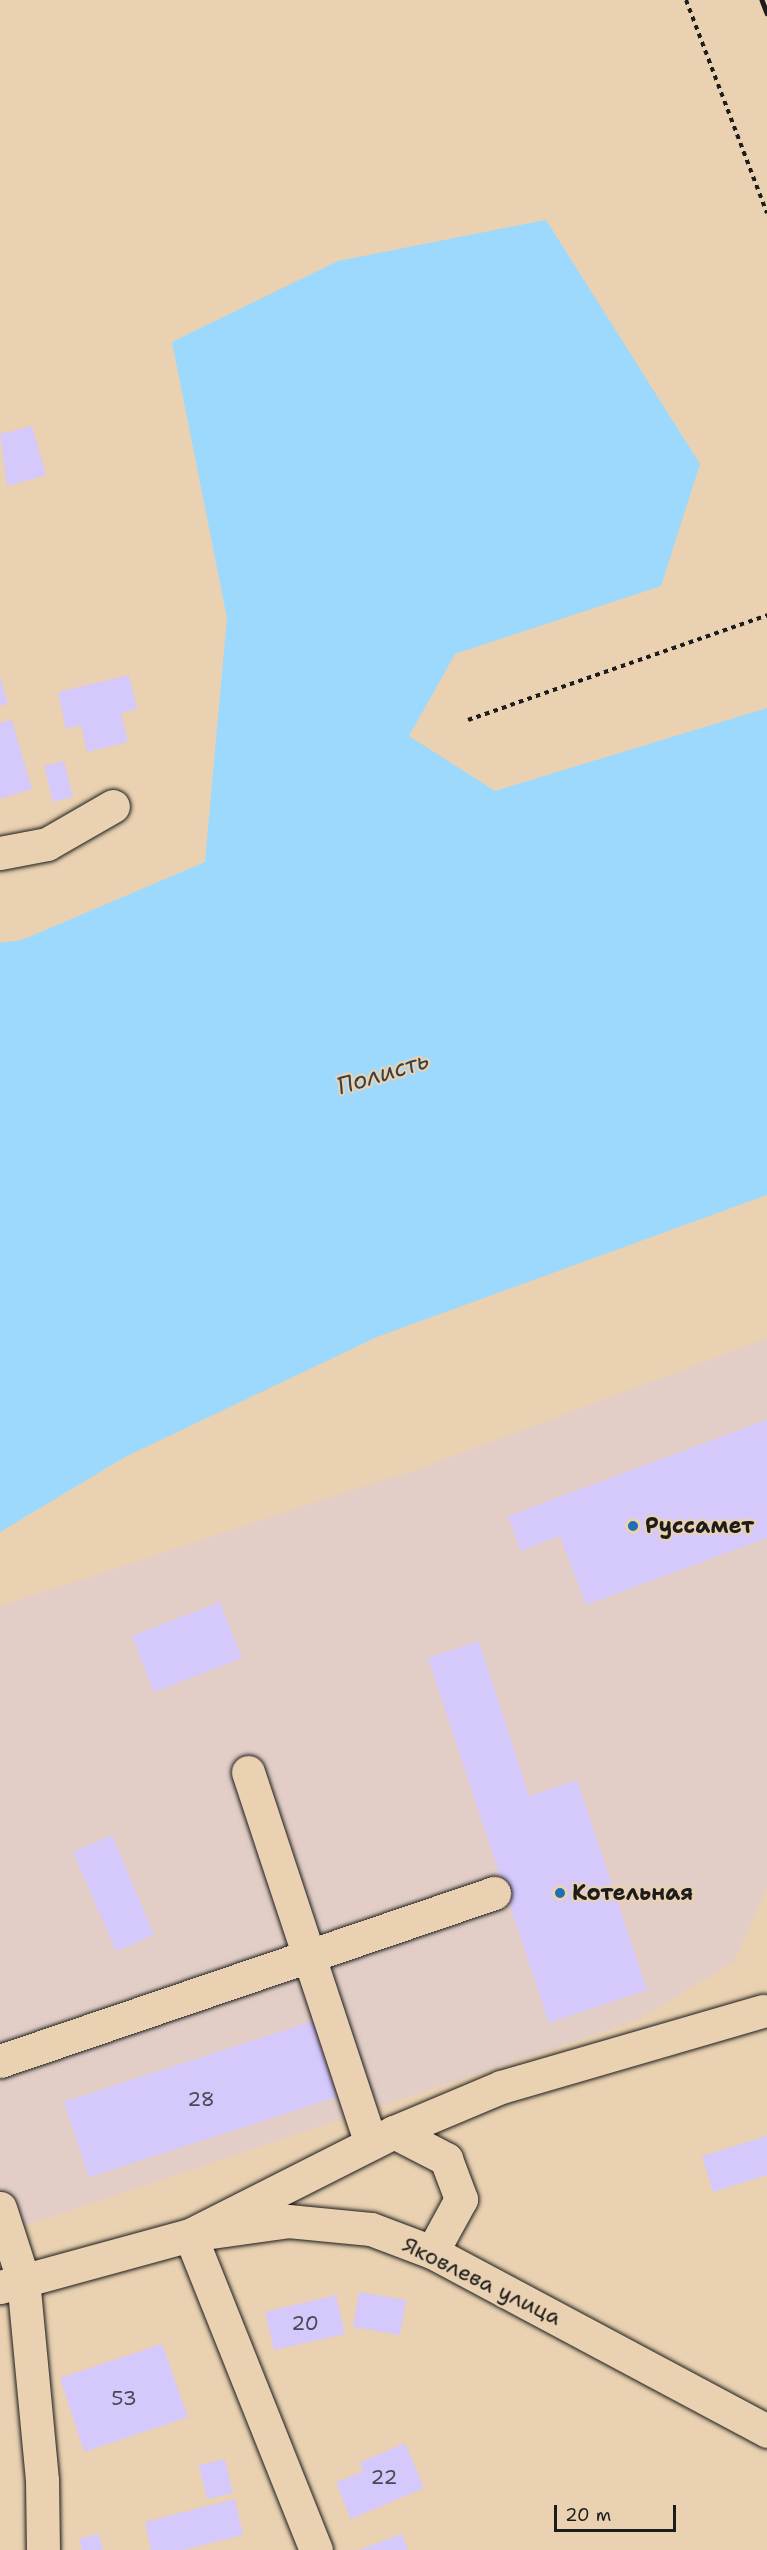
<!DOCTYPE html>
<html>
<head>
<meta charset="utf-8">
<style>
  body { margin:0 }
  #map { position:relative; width:767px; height:2550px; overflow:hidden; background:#e9d1b1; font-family:"Shantell Sans",sans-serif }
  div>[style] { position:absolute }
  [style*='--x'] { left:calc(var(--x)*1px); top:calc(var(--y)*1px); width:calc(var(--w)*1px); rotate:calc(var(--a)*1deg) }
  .built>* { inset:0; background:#e3cec7 }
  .water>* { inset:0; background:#9cd9fd }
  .building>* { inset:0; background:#d5c8fa }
  .path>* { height:4px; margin-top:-2px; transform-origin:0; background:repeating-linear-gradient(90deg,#1c1c1c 0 4.5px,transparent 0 9px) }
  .roads { filter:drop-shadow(0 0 2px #1c1c1c) drop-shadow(0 0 2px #1c1c1c) }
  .minor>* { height:33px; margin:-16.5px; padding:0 16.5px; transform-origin:16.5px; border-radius:16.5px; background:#e9d1b1 }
  .rail>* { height:4.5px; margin:-2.25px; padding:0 2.25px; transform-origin:2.25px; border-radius:2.25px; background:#1c1c1c }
  .dots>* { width:16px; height:16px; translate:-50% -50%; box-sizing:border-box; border:3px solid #e9d1b1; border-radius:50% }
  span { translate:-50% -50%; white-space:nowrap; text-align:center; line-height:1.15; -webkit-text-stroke:4.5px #e9d1b1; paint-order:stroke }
  .number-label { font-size:20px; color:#4a4754 }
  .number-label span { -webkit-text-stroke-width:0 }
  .poi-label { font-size:22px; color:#1c1c1c; font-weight:700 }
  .left { translate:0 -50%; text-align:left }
  .street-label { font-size:22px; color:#1c1c1c }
  .water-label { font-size:24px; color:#364249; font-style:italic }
  .scale { position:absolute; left:554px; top:2505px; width:122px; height:27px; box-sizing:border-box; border:3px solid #1c1c1c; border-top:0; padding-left:8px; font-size:18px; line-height:21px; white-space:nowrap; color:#1c1c1c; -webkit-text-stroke:4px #e9d1b1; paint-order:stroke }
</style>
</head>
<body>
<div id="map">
  <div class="built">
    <i style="clip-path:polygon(767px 1338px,767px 1887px,735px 1961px,638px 2020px,0 2234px,0 1606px,424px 1467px)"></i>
  </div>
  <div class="water">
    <i style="clip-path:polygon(546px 220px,700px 464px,661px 586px,455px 654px,409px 736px,495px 791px,767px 708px,767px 1195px,377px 1337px,125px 1457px,0 1532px,0 943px,22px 940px,205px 862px,227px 618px,172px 342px,338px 261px)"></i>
  </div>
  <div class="building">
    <i style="clip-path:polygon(32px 426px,46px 475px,7px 486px,0 434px)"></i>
    <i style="clip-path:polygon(129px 675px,137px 709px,121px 713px,128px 742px,87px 752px,81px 725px,66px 729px,58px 692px)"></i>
    <i style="clip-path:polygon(0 677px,8px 704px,0 706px)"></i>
    <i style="clip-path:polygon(12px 720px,32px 789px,0 799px,0 723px)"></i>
    <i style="clip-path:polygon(64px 761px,73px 797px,53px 802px,44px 766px)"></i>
    <i style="clip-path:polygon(767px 1420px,767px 1538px,586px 1605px,560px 1536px,521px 1551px,508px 1516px)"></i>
    <i style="clip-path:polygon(220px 1602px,242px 1658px,154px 1692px,132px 1636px)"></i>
    <i style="clip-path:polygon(479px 1641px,529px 1796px,577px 1780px,647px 1990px,549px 2023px,428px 1658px)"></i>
    <i style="clip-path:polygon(112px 1835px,154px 1935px,116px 1951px,73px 1852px)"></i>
    <i style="clip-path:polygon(313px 2021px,337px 2097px,89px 2177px,64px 2102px)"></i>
    <i style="clip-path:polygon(767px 2136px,767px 2175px,713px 2192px,702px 2156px)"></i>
    <i style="clip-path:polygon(359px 2292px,406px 2300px,400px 2335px,353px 2327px)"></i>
    <i style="clip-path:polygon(336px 2295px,345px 2334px,274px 2350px,265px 2312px)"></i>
    <i style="clip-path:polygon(162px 2344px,188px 2417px,84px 2452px,60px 2378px)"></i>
    <i style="clip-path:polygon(405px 2443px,424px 2488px,351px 2519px,336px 2483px,363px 2471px,359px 2463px)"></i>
    <i style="clip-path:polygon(225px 2459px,233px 2493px,207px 2499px,199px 2465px)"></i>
    <i style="clip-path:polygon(235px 2499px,243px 2535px,183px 2550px,151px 2550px,145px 2522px)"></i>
    <i style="clip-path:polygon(99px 2534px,103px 2550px,82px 2550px,79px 2539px)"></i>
    <i style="clip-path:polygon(402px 2534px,408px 2550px,359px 2550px)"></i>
  </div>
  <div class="path">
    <i style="--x:686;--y:0;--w:228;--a:69.2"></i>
    <i style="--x:468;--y:720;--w:317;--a:-19.3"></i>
  </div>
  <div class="roads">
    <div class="minor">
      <i style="--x:0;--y:853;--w:48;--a:-10.8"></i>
      <i style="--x:47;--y:844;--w:76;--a:-29.9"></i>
      <i style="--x:248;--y:1772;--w:391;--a:71.7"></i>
      <i style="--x:0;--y:2061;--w:522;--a:-18.78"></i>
      <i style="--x:394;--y:2132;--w:116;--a:-22.8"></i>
      <i style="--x:501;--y:2087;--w:273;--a:-16.2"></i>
      <i style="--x:0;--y:2208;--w:75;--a:72.1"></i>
      <i style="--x:23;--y:2279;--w:202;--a:84.6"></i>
      <i style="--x:42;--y:2480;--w:70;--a:89.2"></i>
      <i style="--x:0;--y:2287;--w:197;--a:-15.3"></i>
      <i style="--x:190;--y:2235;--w:99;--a:-8.1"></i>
      <i style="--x:288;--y:2221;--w:83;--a:5.5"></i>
      <i style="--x:371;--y:2229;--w:65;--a:20.7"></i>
      <i style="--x:432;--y:2252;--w:380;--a:28.1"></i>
      <i style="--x:316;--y:2550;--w:339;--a:-111.8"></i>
      <i style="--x:190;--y:2235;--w:229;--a:-26.8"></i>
      <i style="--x:394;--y:2132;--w:59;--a:27.4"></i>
      <i style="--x:446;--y:2159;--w:43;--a:69.4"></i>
      <i style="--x:461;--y:2199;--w:60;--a:118.7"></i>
    </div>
  </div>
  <div class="rail">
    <i style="--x:762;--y:0;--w:14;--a:69"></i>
  </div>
  <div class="dots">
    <i style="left:633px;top:1526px;background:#1f6fb2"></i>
    <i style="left:560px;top:1893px;background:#1f6fb2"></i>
  </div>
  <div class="number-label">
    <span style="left:201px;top:2099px">28</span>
    <span style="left:305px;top:2323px">20</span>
    <span style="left:124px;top:2398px">53</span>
    <span style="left:384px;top:2477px">22</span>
  </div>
  <div class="poi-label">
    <span class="left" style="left:645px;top:1526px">Руссамет</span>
    <span class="left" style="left:572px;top:1893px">Котельная</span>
  </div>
  <div class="street-label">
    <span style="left:482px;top:2281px;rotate:26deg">Яковлева улица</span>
  </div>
  <div class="water-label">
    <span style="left:383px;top:1074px;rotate:-17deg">Полисть</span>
  </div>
  <div class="scale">20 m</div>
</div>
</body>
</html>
